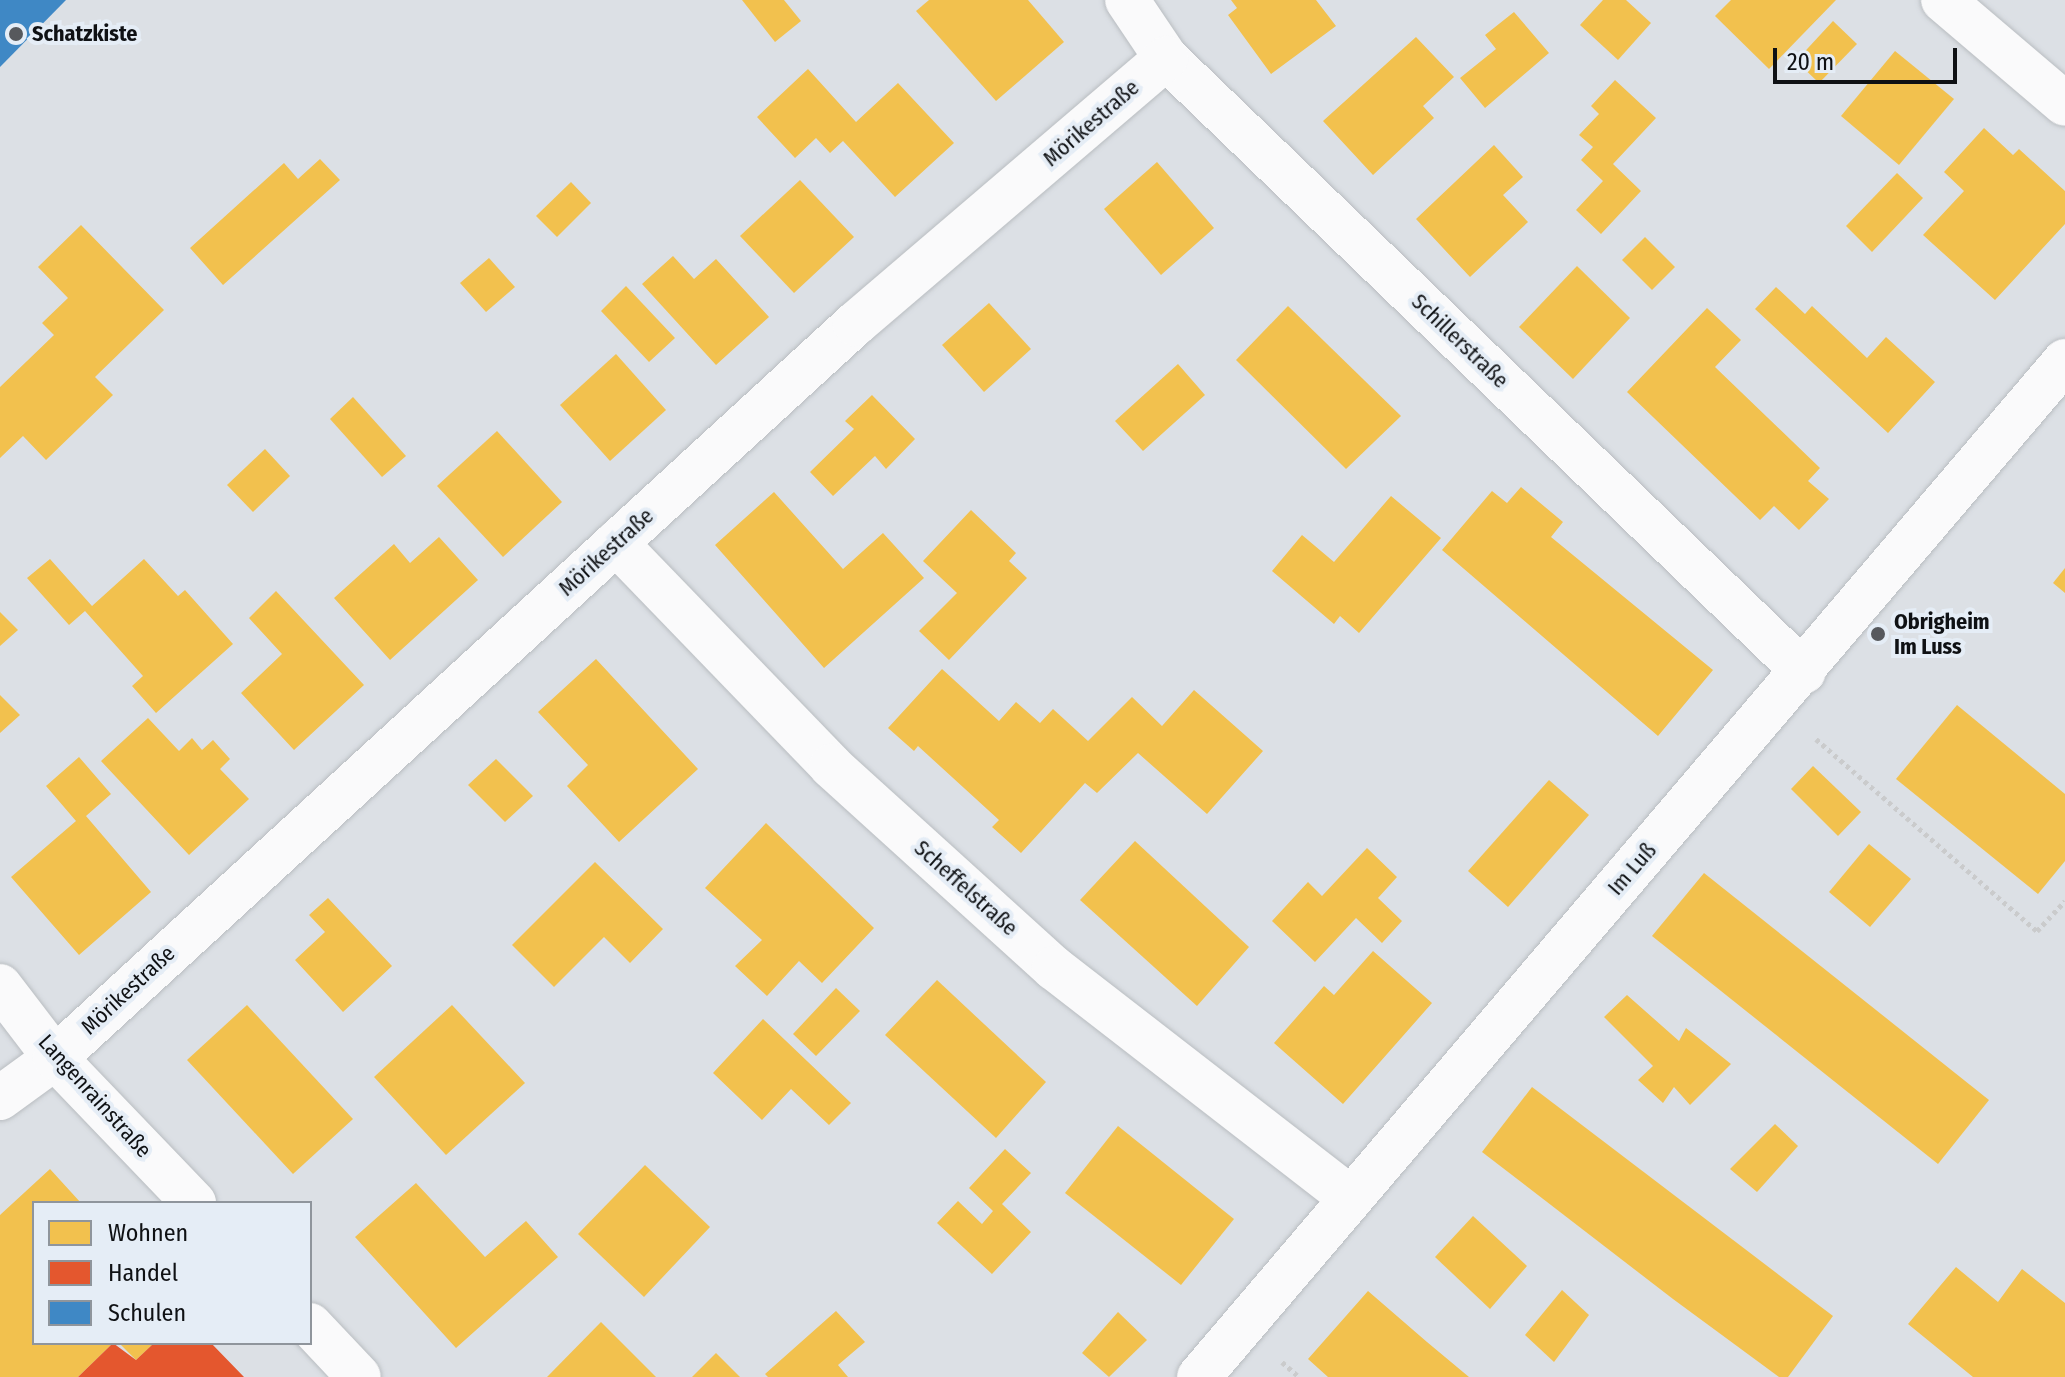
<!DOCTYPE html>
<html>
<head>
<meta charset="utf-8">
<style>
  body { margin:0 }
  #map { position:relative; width:2065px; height:1377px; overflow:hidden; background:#dce0e5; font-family:"Fira Sans Condensed",sans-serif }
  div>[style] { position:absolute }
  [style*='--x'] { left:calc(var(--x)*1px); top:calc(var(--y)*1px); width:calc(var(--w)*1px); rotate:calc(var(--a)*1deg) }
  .homes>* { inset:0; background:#f2c14e }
  .shops>* { inset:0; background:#e4572e }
  .schools>* { inset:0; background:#3f88c5 }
  .path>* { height:5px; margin-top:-2.5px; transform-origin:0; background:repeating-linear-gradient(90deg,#cacbcc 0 4px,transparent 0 8px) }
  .roads { filter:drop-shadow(0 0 2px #b9bdc1) drop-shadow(0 0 2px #b9bdc1) }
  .minor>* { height:44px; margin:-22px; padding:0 22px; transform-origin:22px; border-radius:22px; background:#fafafb }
  .dots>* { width:22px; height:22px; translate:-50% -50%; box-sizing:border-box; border:4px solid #e5edf6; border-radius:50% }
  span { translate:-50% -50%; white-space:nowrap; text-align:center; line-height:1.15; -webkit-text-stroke:8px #e5edf6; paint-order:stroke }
  .poi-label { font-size:22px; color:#0f1114; font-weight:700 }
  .left { translate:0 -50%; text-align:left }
  .street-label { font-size:22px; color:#0f1114 }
  .legend { position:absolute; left:32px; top:1201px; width:280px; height:144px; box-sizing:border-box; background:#e5edf6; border:2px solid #8f959c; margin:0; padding:10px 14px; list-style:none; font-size:24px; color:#0f1114 }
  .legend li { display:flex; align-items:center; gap:16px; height:40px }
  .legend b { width:40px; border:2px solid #8f959c }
  .scale { position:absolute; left:1773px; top:48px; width:184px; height:36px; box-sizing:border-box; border:4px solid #0f1114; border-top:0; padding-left:10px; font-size:24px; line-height:28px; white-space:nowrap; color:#0f1114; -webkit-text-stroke:6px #e5edf6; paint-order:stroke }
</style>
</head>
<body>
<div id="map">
  <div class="homes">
    <i style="clip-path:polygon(742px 0,784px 0,801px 21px,775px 42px)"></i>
    <i style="clip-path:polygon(929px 0,1028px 0,1064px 42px,996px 101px,916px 11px)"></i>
    <i style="clip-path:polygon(1231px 0,1316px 0,1336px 26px,1271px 74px,1228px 15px,1237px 8px)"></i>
    <i style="clip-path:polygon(1603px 0,1626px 0,1651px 23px,1618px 60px,1580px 25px)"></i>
    <i style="clip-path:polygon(1731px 0,1836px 0,1769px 69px,1715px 16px)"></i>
    <i style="clip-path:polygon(1514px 12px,1549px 53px,1485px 108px,1460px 78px,1496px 49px,1485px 35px)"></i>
    <i style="clip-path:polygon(1833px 21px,1857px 44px,1819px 83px,1796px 61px)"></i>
    <i style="clip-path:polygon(1416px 37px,1454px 77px,1423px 106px,1434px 118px,1373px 175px,1323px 121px)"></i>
    <i style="clip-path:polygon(1895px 51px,1954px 99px,1899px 165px,1841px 116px)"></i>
    <i style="clip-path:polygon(808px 69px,856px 122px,898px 83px,954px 143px,895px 197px,843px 141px,830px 153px,816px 138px,795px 158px,757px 117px)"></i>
    <i style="clip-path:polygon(1615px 80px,1656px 118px,1613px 164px,1641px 191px,1601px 234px,1576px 210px,1603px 181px,1581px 160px,1593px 147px,1579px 135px,1599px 114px,1591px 106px)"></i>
    <i style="clip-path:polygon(1984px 128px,2013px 155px,2019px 149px,2065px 191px,2065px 224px,1995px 300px,1923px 235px,1964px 191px,1944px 172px)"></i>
    <i style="clip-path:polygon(1494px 145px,1523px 177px,1503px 195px,1528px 222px,1470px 277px,1416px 219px)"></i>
    <i style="clip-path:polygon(320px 159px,340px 180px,223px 285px,190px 248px,284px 163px,298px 179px)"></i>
    <i style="clip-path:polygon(1157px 162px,1214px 228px,1161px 275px,1104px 209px)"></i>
    <i style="clip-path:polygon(1897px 173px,1923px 198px,1872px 252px,1846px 226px)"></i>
    <i style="clip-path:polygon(800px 180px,854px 237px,794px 293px,740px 236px)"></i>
    <i style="clip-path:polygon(571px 182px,591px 203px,557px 237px,536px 216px)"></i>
    <i style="clip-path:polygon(81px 225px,164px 310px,95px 377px,113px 395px,46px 460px,23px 436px,0 458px,0 387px,54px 335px,42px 323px,68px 298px,38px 267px)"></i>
    <i style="clip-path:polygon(1645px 237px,1675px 267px,1652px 290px,1622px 260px)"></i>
    <i style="clip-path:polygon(673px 256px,694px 279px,716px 259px,769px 317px,716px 365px,642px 284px)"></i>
    <i style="clip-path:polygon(489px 258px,515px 287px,486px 312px,460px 283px)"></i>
    <i style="clip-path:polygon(1577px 266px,1630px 318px,1573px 379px,1519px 327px)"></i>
    <i style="clip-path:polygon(626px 286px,675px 338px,649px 362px,601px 311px)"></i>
    <i style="clip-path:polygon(1776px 287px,1805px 314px,1812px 306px,1867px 358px,1886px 337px,1935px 382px,1888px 433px,1755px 309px)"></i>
    <i style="clip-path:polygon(989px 303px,1031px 349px,984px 392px,942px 345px)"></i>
    <i style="clip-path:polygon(1288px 306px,1401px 416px,1346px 469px,1236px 360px)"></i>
    <i style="clip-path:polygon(1707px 308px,1741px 340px,1715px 367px,1820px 468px,1808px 481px,1829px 499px,1799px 530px,1774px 506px,1760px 520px,1627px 392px)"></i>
    <i style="clip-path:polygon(616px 354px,666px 410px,610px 461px,560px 405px)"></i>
    <i style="clip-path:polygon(1178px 364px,1205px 395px,1143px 451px,1115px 421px)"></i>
    <i style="clip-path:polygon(872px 395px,915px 439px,886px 469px,875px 456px,833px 496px,810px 472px,854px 429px,845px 421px)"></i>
    <i style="clip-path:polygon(353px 397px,406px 456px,382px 477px,330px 419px)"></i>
    <i style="clip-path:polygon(497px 431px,562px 502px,503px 557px,437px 486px)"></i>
    <i style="clip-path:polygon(265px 449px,290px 476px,253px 512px,227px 485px)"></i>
    <i style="clip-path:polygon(1521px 487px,1563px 522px,1551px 537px,1713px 670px,1658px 736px,1442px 550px,1492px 491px,1507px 503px)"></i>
    <i style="clip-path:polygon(774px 492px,843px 569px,883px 533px,924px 578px,824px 668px,715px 545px)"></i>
    <i style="clip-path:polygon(1391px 496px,1441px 538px,1359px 633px,1340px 616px,1334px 624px,1272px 571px,1302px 535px,1334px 562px)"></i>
    <i style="clip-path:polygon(971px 510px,1016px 553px,1009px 561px,1027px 578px,949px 660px,919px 631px,957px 593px,923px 561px)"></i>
    <i style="clip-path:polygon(439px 537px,478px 580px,390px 660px,334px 598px,394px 544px,410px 563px)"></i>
    <i style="clip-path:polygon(50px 559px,92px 606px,144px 559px,178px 596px,185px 590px,233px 644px,156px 713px,132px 686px,143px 676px,85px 611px,69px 625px,27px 578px)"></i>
    <i style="clip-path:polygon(2065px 568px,2065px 593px,2053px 583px)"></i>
    <i style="clip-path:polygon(276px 591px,364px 685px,294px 750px,241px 693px,282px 654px,249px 618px)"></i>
    <i style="clip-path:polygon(0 612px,18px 630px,0 646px)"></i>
    <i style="clip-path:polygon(596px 659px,698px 769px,619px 842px,567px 786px,588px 765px,538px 712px)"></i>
    <i style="clip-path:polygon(942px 669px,999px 721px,1016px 702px,1040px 723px,1053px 709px,1088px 741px,1132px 697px,1162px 726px,1194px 690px,1263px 751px,1207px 814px,1138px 753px,1097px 793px,1085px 783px,1021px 853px,992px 827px,999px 820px,918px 746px,914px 751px,888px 728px)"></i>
    <i style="clip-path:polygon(0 695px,20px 715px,0 733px)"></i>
    <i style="clip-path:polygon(1957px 705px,2065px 794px,2065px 861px,2038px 894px,1896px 779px)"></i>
    <i style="clip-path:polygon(148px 718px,179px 751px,192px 738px,202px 750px,213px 740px,230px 759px,220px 769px,249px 799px,189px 855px,101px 761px)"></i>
    <i style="clip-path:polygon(79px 757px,111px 794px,86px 816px,151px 892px,79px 955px,11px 877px,76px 821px,46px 786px)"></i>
    <i style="clip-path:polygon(496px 759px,533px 796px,505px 822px,468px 785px)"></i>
    <i style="clip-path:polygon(1813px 766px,1861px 812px,1838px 836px,1791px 789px)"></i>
    <i style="clip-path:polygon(1549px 780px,1589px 815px,1508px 907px,1468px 871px)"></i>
    <i style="clip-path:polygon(766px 823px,874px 928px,822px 983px,799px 961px,767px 996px,735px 966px,762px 940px,705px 888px)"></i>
    <i style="clip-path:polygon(1135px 841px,1249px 947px,1197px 1006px,1080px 900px)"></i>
    <i style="clip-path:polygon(1869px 844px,1911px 879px,1870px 927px,1829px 892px)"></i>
    <i style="clip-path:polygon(1367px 848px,1397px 877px,1378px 898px,1402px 921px,1382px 943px,1356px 918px,1315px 962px,1272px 921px,1308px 882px,1322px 896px)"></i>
    <i style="clip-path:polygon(595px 862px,663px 929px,630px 963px,604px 937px,554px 987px,512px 945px)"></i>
    <i style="clip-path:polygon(1704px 873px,1989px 1100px,1938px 1164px,1652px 936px)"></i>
    <i style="clip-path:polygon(328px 898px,392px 966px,343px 1012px,295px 960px,325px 932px,309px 915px)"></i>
    <i style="clip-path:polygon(1373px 951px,1432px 1003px,1343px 1104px,1274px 1043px,1324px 986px,1334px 995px)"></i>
    <i style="clip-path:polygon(937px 980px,1046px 1082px,996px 1138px,885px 1035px)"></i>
    <i style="clip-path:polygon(836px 988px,860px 1011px,816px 1056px,793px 1034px)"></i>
    <i style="clip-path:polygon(1627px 995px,1679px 1041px,1686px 1028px,1731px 1064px,1690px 1105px,1674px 1087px,1663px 1103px,1638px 1080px,1653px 1066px,1604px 1017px)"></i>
    <i style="clip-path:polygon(247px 1005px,353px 1119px,293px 1174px,187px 1060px)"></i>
    <i style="clip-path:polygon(452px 1005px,525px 1083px,446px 1155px,374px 1077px)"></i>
    <i style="clip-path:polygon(763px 1019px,851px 1103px,829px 1125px,791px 1089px,762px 1120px,713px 1073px)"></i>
    <i style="clip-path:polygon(1532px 1087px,1833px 1316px,1788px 1377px,1779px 1377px,1673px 1299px,1482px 1152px)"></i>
    <i style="clip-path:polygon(1775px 1124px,1798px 1146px,1757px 1192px,1730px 1169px)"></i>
    <i style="clip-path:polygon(1118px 1126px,1234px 1219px,1181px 1285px,1065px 1193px)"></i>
    <i style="clip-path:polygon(1005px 1149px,1031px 1173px,1002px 1204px,1031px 1232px,992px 1274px,937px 1223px,958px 1201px,982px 1224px,993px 1211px,969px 1188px)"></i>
    <i style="clip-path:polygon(645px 1165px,710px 1227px,644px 1297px,578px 1234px)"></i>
    <i style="clip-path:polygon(50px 1169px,81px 1203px,34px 1203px,34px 1343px,113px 1343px,78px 1377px,0 1377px,0 1215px)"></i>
    <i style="clip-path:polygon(416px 1183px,485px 1257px,526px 1221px,558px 1257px,456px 1348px,355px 1237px)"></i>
    <i style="clip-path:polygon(1473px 1216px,1527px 1266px,1490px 1309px,1435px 1257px)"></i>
    <i style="clip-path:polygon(1956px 1267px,1998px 1302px,2022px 1269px,2065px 1303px,2065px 1377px,1973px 1377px,1908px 1324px)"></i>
    <i style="clip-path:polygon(1562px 1290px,1589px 1315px,1554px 1362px,1525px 1335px)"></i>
    <i style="clip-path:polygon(1368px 1291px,1427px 1342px,1469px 1377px,1328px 1377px,1308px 1359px)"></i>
    <i style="clip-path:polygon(836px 1311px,865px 1342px,838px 1365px,848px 1377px,768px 1377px,765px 1374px)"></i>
    <i style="clip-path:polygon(1118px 1312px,1147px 1340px,1109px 1377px,1082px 1353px)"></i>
    <i style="clip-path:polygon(601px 1322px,656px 1377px,547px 1377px)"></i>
    <i style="clip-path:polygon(119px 1343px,154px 1343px,136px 1360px)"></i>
    <i style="clip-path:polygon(716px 1353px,740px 1377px,692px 1377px)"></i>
  </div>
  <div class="shops">
    <i style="clip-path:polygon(113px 1343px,136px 1360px,154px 1343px,211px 1343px,244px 1377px,78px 1377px)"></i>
  </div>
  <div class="schools">
    <i style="clip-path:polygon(0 0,66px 0,0 67px)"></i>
  </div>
  <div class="path">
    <i style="--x:1816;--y:739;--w:293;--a:41"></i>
    <i style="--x:2037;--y:931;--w:41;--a:-47"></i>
    <i style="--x:1282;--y:1362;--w:23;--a:41"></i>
  </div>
  <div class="roads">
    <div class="minor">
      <i style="--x:1127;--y:0;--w:70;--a:56.1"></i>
      <i style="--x:1166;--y:58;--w:885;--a:43.9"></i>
      <i style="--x:1943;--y:0;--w:160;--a:40.4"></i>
      <i style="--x:616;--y:543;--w:310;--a:46"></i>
      <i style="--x:831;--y:766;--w:301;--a:42.2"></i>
      <i style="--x:1054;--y:968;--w:372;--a:37.8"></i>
      <i style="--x:0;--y:986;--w:91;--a:52.6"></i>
      <i style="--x:55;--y:1058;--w:201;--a:46.2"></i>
      <i style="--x:0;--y:1098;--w:68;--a:-36"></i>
      <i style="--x:55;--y:1058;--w:1086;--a:-42.54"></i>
      <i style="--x:855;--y:324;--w:409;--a:-40.5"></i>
      <i style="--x:310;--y:1325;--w:71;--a:46.7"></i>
      <i style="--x:1199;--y:1377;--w:1335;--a:-49.56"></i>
    </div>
  </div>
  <div class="dots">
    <i style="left:16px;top:34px;background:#57595d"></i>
    <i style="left:1878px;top:634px;background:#57595d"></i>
  </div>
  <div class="poi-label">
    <span class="left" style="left:32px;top:34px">Schatzkiste</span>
    <span class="left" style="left:1894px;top:634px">Obrigheim<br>Im Luss</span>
  </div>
  <div class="street-label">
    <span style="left:1091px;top:123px;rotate:-41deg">Mörikestraße</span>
    <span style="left:1460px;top:341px;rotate:44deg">Schillerstraße</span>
    <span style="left:606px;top:552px;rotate:-42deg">Mörikestraße</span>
    <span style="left:1632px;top:869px;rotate:-49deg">Im Luß</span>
    <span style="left:966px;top:888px;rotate:42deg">Scheffelstraße</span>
    <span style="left:128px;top:990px;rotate:-43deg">Mörikestraße</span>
    <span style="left:95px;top:1096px;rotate:48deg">Langenrainstraße</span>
  </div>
  <ul class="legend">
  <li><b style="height:22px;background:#f2c14e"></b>Wohnen</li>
  <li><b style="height:22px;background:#e4572e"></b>Handel</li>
  <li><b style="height:22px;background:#3f88c5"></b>Schulen</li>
  </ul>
  <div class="scale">20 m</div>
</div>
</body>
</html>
